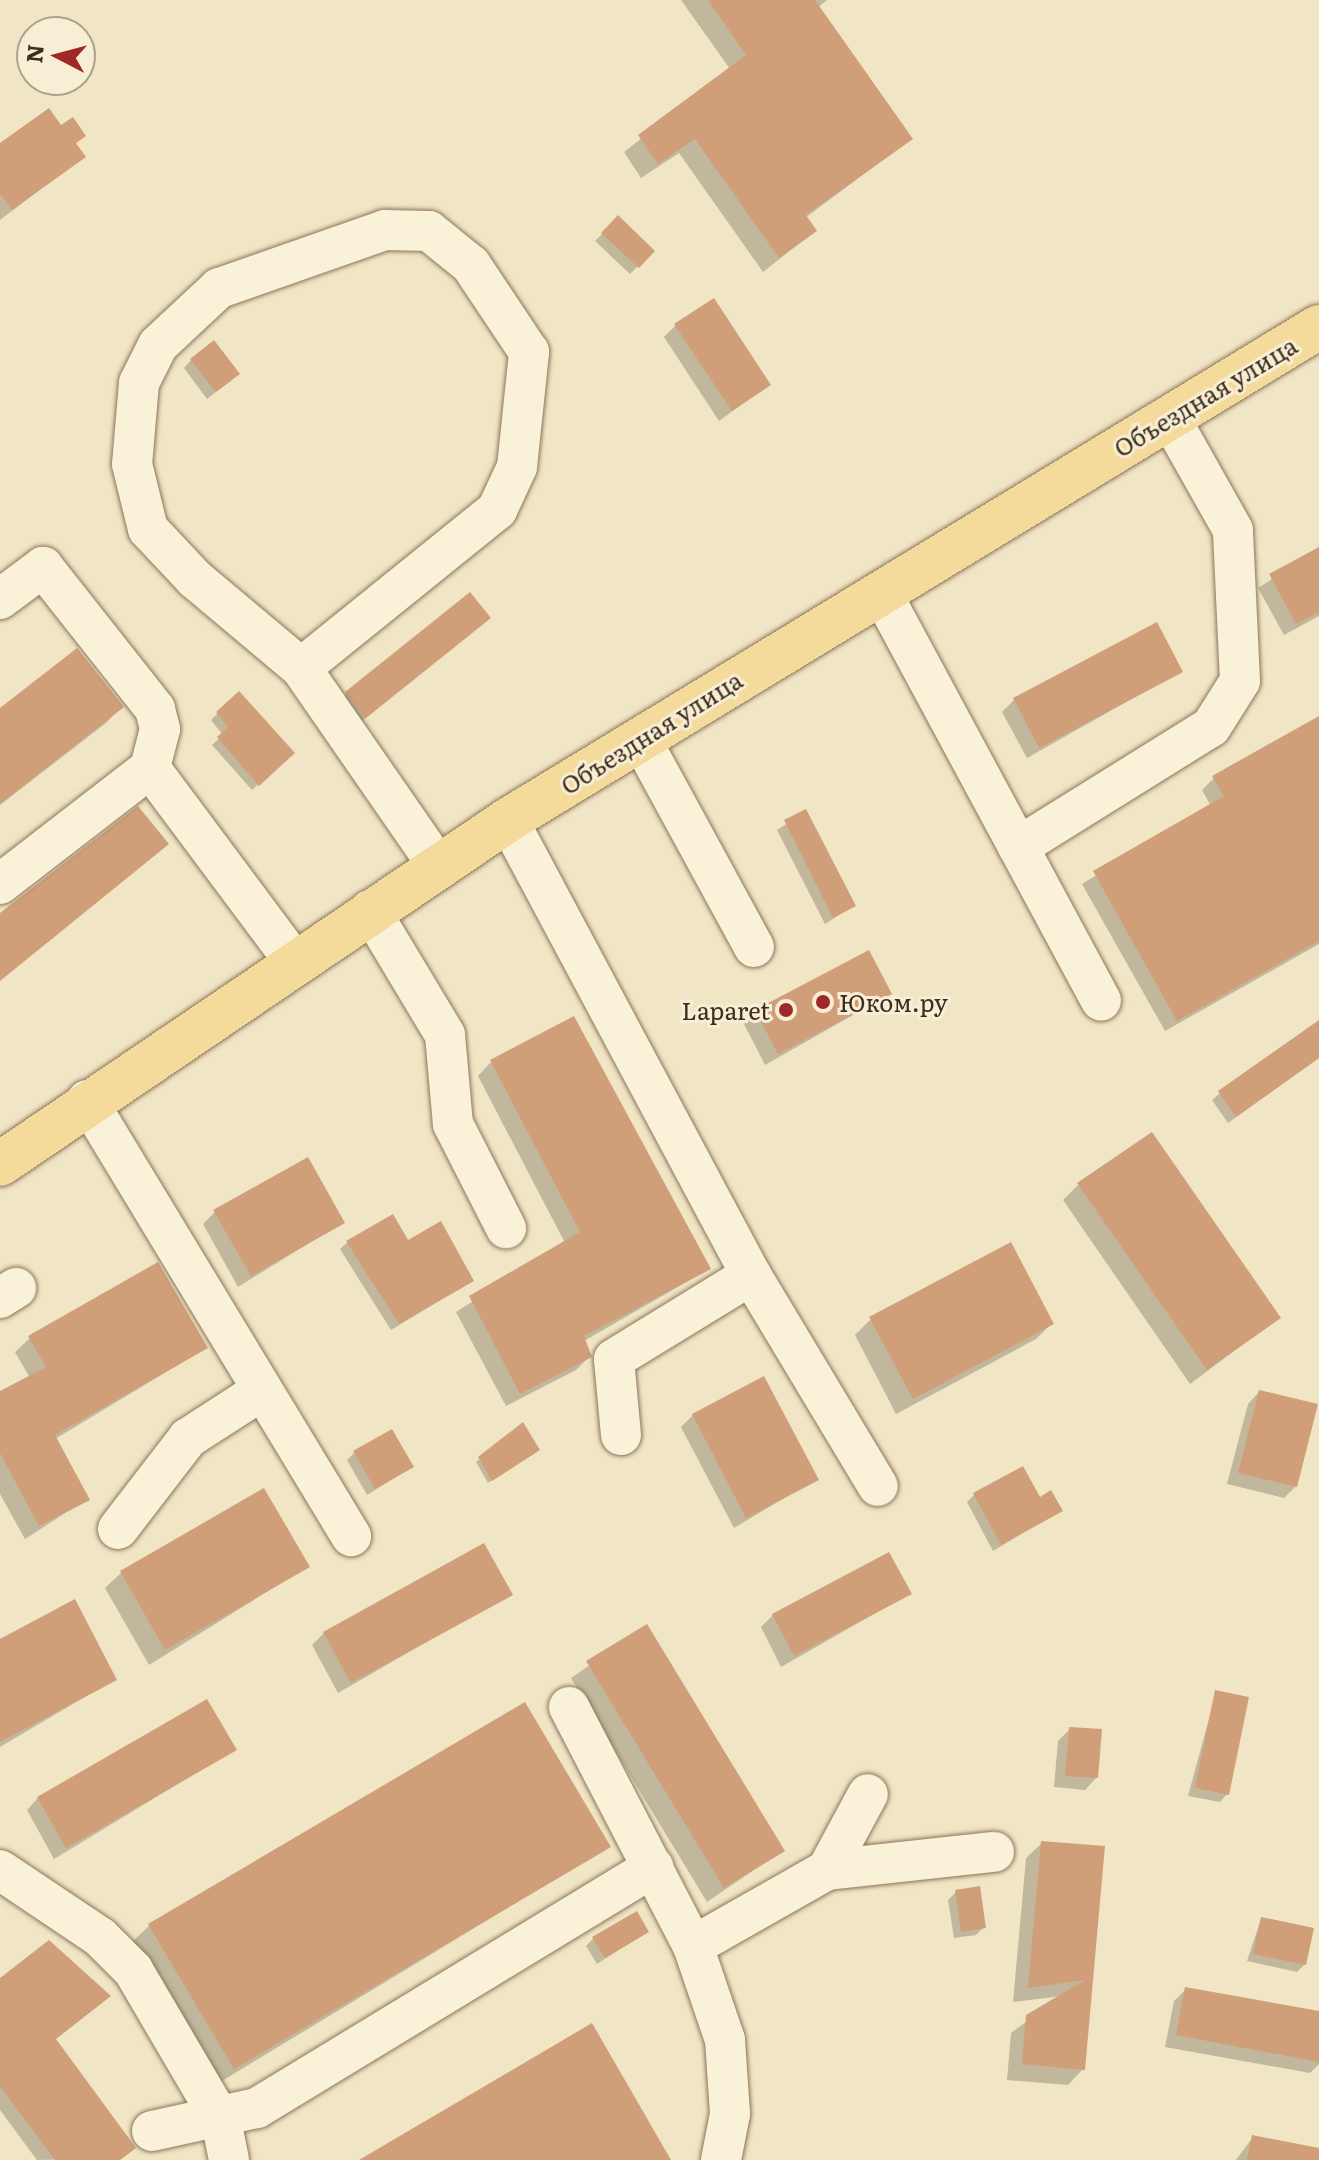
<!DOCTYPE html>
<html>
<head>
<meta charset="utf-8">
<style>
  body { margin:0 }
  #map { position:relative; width:1319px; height:2160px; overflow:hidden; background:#f0e5c5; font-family:Literata,serif }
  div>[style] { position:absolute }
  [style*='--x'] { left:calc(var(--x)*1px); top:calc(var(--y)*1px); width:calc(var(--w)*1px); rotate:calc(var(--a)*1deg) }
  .shadow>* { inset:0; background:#0003 }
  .building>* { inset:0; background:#d09f79 }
  .roads { filter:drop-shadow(0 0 2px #8c765a) drop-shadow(0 0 2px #8c765a) }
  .minor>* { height:40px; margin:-20px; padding:0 20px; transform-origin:20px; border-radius:20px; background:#faf1d9 }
  .major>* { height:44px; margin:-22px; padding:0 22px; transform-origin:22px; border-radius:22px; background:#f5db9b }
  .dots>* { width:22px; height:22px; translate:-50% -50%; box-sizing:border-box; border:4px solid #f7eed5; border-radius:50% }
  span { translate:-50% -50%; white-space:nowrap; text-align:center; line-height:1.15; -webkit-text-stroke:6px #f7eed5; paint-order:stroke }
  .street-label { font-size:24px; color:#3c2d1e }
  .poi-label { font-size:24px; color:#3c2d1e }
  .left { translate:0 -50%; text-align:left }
  .right { translate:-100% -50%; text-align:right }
  .north { position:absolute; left:16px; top:16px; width:80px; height:80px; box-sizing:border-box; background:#f7eed5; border:2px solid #aca18c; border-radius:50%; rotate:276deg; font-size:22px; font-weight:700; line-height:32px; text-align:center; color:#3c2d1e }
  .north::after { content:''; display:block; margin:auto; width:28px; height:36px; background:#9f2926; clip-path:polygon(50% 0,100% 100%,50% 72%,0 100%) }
</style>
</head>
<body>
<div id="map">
  <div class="shadow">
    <i style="clip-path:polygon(681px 0,827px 0,818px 7px,911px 139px,805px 218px,815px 231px,763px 272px,679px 153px,641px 178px,624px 152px,730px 69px)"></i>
    <i style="clip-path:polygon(74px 144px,83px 157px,0 220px,0 145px)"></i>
    <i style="clip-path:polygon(618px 218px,653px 251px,630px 274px,595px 241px)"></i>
    <i style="clip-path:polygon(676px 325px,768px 385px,719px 421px,664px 337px)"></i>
    <i style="clip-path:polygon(191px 360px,230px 381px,207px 399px,184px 368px)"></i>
    <i style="clip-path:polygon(1319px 549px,1319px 616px,1284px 635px,1258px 588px)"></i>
    <i style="clip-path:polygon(489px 618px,353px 728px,335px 705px,347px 693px)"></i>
    <i style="clip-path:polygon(1181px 671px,1027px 758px,1002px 712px,1014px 700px)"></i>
    <i style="clip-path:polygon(121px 707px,106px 723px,0 805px,0 710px)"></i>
    <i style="clip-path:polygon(218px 713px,292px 753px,252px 790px,212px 745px,223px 735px,211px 720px)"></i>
    <i style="clip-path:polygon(1319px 735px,1319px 944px,1165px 1031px,1082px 884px,1211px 806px,1202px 790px,1214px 778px)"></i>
    <i style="clip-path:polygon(805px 812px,853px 906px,825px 924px,777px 830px)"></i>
    <i style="clip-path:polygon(869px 953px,890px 994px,765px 1065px,744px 1024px)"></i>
    <i style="clip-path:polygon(1319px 1035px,1319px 1058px,1228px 1123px,1212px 1100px,1220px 1093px)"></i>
    <i style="clip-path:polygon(491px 1062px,709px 1269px,584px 1341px,590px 1356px,576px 1370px,506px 1406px,456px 1312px,565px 1243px,478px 1076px)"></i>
    <i style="clip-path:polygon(1078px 1185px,1278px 1318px,1190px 1384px,1063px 1200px)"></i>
    <i style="clip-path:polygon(215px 1212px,343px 1222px,238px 1287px,203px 1224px)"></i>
    <i style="clip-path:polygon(347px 1243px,407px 1243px,472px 1281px,391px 1330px,340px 1249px)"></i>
    <i style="clip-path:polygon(871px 1319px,1052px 1323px,1036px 1339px,896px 1414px,855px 1335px)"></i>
    <i style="clip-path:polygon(30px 1338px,206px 1348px,55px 1439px,87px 1499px,25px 1539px,0 1494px,0 1394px,30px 1378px,15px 1352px)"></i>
    <i style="clip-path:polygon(1259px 1392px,1296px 1486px,1284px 1498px,1227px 1484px,1248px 1404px)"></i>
    <i style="clip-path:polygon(693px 1415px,816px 1479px,734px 1528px,681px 1427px)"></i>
    <i style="clip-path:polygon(523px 1425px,534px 1452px,488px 1483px,476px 1462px)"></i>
    <i style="clip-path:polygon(355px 1452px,412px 1467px,367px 1495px,347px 1460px)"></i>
    <i style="clip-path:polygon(974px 1495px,1039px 1500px,1060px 1511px,993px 1551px,967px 1502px)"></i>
    <i style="clip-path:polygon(307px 1567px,149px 1665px,105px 1588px,121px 1573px)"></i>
    <i style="clip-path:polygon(510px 1594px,338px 1693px,312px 1645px,324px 1633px)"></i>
    <i style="clip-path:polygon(909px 1594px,781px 1667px,761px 1627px,773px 1615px)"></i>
    <i style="clip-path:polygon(647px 1626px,783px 1850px,707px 1902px,571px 1678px)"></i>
    <i style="clip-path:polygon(0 1641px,115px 1679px,0 1747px)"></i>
    <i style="clip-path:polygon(1216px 1693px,1227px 1794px,1220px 1802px,1188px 1796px)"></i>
    <i style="clip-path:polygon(1070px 1729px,1096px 1778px,1085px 1790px,1054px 1787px,1058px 1741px)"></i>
    <i style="clip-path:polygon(234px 1750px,54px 1859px,27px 1810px,38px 1798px)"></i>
    <i style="clip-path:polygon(1042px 1843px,1103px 1848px,1083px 2069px,1068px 2085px,1007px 2080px,1011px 2033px,1062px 1996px,1013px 2002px,1026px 1858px)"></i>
    <i style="clip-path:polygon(608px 1847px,217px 2084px,133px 1941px,149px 1926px)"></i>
    <i style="clip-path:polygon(956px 1892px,984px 1927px,976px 1935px,954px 1938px,948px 1900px)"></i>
    <i style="clip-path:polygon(1261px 1919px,1305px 1964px,1297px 1972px,1247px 1961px)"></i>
    <i style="clip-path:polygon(647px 1932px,597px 1964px,586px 1946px,594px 1938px)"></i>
    <i style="clip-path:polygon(1186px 1989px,1319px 2013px,1319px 2064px,1310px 2073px,1165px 2047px,1174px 2001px)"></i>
    <i style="clip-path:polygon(0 1998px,54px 2040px,134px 2147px,123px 2158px,37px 2160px,0 2110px)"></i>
    <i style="clip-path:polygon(1253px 2137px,1319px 2150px,1319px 2160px,1236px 2160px)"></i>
  </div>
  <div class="building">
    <i style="clip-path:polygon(708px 0,815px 0,913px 139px,806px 215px,817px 231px,779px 258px,695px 139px,658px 164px,638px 135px,746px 55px)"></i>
    <i style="clip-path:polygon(49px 108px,61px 125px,73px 117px,86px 136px,76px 143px,86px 157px,12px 210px,0 194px,0 143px)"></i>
    <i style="clip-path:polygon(618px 215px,655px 251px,639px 268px,601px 233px)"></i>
    <i style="clip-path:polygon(714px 298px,771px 385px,732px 411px,674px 324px)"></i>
    <i style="clip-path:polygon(214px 340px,240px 374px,216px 392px,190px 359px)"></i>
    <i style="clip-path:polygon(1319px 547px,1319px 612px,1296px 624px,1269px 574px)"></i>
    <i style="clip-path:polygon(470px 592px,491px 618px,366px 718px,345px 692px)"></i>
    <i style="clip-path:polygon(1157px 622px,1183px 672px,1039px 748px,1013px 698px)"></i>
    <i style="clip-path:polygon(77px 648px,124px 707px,0 804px,0 708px)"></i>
    <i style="clip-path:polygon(239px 691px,295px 753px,259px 786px,217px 737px,228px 727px,216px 712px)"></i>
    <i style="clip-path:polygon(1319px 716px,1319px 941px,1177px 1021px,1093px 871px,1224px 796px,1212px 776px)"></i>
    <i style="clip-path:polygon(138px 806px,169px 844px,0 981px,0 913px)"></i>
    <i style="clip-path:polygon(806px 809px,856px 906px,833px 918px,784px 820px)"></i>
    <i style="clip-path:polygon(869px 950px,892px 994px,778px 1054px,755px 1010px)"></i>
    <i style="clip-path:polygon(574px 1016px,711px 1269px,584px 1336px,592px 1357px,520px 1394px,469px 1296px,580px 1232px,490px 1060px)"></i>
    <i style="clip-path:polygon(1319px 1020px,1319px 1058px,1236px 1117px,1218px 1091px)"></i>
    <i style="clip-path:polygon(1152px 1132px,1281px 1318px,1207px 1370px,1077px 1183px)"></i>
    <i style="clip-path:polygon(308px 1157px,345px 1223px,251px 1276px,213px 1210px)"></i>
    <i style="clip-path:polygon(393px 1214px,408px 1240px,441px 1221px,474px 1281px,399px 1324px,346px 1241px)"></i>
    <i style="clip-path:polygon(1011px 1242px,1054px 1324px,913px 1399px,869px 1317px)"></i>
    <i style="clip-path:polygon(158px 1262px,208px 1348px,55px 1435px,90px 1500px,39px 1526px,0 1453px,0 1391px,46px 1367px,28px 1336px)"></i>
    <i style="clip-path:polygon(764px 1376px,819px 1480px,746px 1518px,692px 1414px)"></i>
    <i style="clip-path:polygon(1259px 1390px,1318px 1404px,1297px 1487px,1238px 1473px)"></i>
    <i style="clip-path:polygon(523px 1422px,540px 1450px,492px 1481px,478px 1457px)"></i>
    <i style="clip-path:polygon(392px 1429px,414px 1467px,375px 1489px,353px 1451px)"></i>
    <i style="clip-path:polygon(1023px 1466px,1040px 1497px,1051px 1490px,1063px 1511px,1001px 1545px,973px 1493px)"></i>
    <i style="clip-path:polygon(264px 1488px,310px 1567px,165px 1650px,120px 1571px)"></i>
    <i style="clip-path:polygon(484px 1543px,513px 1595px,351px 1683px,323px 1632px)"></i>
    <i style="clip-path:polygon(889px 1552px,912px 1594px,794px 1656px,772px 1614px)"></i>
    <i style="clip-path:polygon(75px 1599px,117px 1680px,0 1742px,0 1639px)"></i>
    <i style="clip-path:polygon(647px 1624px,785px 1851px,724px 1888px,586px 1661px)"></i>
    <i style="clip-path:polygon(1215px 1690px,1249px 1697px,1229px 1795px,1195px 1788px)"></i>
    <i style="clip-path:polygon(207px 1699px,237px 1750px,66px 1848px,37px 1797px)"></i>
    <i style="clip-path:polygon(525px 1702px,611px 1847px,234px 2069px,148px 1924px)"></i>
    <i style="clip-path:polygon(1069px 1727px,1102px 1729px,1098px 1778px,1065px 1776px)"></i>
    <i style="clip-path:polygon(1041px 1841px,1105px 1846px,1085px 2070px,1022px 2064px,1026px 2015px,1085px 1980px,1028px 1988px)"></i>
    <i style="clip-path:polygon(980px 1886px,986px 1928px,961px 1932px,955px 1890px)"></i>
    <i style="clip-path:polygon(637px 1911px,649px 1932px,605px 1958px,592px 1937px)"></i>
    <i style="clip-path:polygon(1261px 1917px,1314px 1928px,1306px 1965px,1253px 1954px)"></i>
    <i style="clip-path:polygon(49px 1940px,111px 1996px,56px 2039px,136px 2148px,120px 2160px,55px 2160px,0 2086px,0 1978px)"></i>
    <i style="clip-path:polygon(1185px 1987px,1319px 2011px,1319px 2062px,1176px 2035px)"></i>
    <i style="clip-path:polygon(592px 2023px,671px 2160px,359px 2160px)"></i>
    <i style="clip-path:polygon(1252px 2135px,1319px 2148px,1319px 2160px,1247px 2160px)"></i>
  </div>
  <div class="roads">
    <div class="minor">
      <i style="--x:881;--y:592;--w:464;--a:61.7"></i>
      <i style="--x:0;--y:599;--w:54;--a:-36.7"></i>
      <i style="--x:43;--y:567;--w:181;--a:51.7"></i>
      <i style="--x:155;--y:709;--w:21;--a:76"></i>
      <i style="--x:160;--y:729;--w:40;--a:104.4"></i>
      <i style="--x:301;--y:668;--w:252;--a:-38.9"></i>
      <i style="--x:497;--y:510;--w:47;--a:-65.1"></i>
      <i style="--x:517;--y:467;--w:116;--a:-84"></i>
      <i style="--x:529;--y:352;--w:105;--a:-123.7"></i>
      <i style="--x:471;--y:265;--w:54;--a:-141"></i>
      <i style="--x:429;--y:231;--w:44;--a:-178.7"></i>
      <i style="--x:385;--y:230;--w:176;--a:160.7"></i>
      <i style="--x:219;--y:288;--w:83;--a:136.9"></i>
      <i style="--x:158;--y:345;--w:42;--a:116.6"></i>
      <i style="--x:139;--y:383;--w:81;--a:94.9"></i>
      <i style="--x:132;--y:464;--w:67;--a:76.2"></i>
      <i style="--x:148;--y:529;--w:69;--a:46.8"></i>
      <i style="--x:195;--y:579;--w:138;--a:40"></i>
      <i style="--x:301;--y:668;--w:241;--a:55.3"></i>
      <i style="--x:640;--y:738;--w:238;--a:61.4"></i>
      <i style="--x:508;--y:820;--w:516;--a:61.89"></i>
      <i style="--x:751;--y:1275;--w:246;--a:59"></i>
      <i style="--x:1018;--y:847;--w:227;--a:-31.9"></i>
      <i style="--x:1211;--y:727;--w:54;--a:-57.8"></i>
      <i style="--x:1240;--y:681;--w:151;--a:-92.7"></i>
      <i style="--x:1233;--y:530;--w:129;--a:-119.4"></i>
      <i style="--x:0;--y:884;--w:190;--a:-37.7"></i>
      <i style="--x:150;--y:768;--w:239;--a:53.3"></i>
      <i style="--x:370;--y:910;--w:146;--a:59"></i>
      <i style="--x:445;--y:1035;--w:89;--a:84.9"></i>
      <i style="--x:453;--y:1124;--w:117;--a:63"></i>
      <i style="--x:87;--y:1100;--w:510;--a:58.8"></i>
      <i style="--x:0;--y:1298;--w:19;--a:-32"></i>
      <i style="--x:621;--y:1435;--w:76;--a:-95.3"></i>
      <i style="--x:614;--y:1359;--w:161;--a:-31.5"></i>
      <i style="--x:118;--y:1529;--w:115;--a:-52.4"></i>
      <i style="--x:188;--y:1438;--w:87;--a:-32.8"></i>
      <i style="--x:569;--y:1707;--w:269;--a:62.6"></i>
      <i style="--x:693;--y:1946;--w:99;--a:71.2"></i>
      <i style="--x:725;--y:2040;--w:74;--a:86.1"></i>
      <i style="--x:730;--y:2114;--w:47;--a:101.1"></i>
      <i style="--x:0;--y:1870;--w:120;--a:33.8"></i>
      <i style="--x:100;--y:1937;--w:47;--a:45"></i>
      <i style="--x:133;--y:1970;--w:174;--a:59.6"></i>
      <i style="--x:221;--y:2120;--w:41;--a:78.7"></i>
      <i style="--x:827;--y:1870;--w:86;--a:-61.7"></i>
      <i style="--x:693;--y:1946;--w:154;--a:-29.6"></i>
      <i style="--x:827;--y:1870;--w:168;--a:-6.2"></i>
      <i style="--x:152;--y:2131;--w:107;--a:-12.4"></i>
      <i style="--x:257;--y:2108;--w:464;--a:-31.3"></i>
    </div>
    <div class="major">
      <i style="--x:0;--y:1164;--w:614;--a:-34.1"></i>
      <i style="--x:508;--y:820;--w:949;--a:-31.3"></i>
    </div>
  </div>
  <div class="dots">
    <i style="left:823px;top:1002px;background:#9f2926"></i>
    <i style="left:786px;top:1010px;background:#9f2926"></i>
  </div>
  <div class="street-label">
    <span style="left:1205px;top:396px;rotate:-31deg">Объездная улица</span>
    <span style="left:651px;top:732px;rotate:-32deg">Объездная улица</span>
  </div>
  <div class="poi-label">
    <span class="left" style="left:839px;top:1002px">Юком.ру</span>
    <span class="right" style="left:770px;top:1010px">Laparet</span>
  </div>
  <div class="north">N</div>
</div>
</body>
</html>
